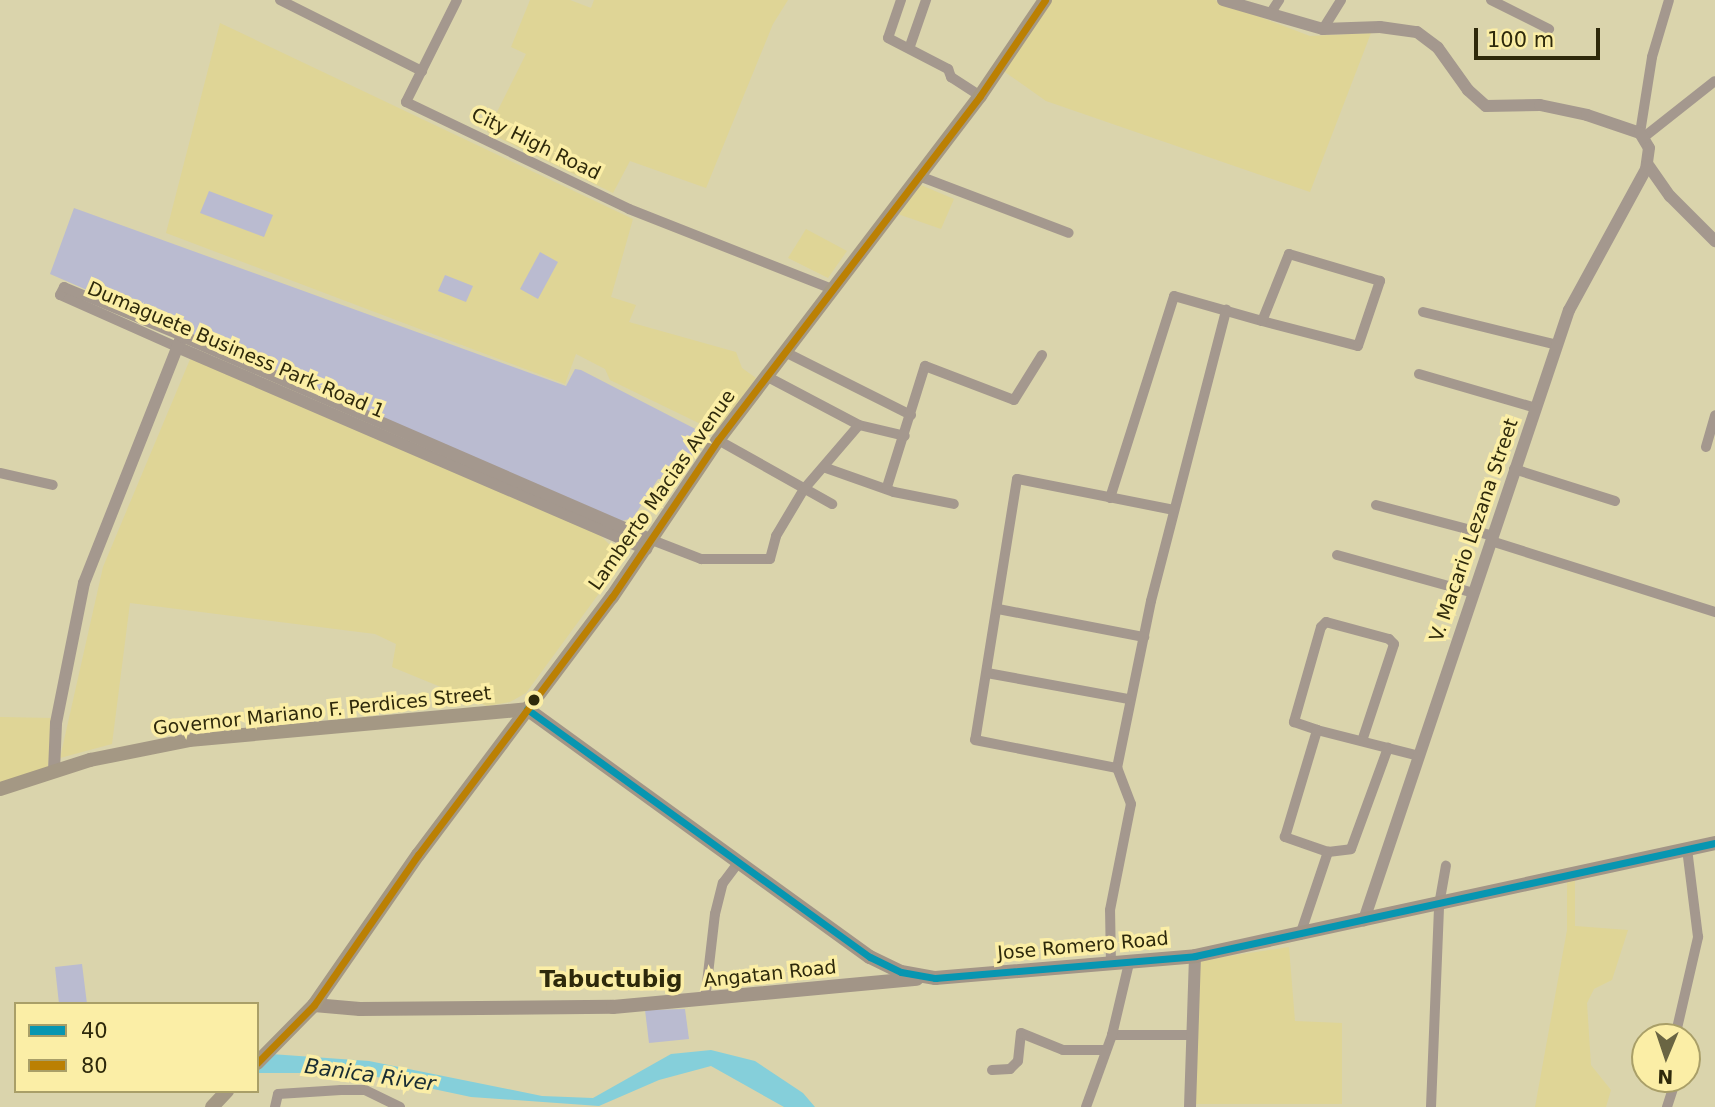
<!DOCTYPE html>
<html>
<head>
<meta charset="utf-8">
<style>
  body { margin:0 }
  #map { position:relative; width:1715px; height:1107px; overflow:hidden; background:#dad4ac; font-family:"DejaVu Sans",sans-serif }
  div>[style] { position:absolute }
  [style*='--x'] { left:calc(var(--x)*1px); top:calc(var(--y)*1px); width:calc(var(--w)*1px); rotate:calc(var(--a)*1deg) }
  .built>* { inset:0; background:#dfd596 }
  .green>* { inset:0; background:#babbd0 }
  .water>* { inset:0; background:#85cfda }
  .minor>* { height:10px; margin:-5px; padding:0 5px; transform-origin:5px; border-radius:5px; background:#a4988e }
  .tertiary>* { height:12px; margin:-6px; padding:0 6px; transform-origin:6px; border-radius:6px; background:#a4988e }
  .secondary>* { height:14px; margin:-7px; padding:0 7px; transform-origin:7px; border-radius:7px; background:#a29587 }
  .primary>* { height:14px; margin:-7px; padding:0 7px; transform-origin:7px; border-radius:7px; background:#a49884 }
  .bus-1>* { height:7px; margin:-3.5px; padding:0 3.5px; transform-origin:3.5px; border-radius:3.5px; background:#0796b1 }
  .bus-2>* { height:7px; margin:-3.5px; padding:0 3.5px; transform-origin:3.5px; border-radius:3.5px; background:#bb8003 }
  .dots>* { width:19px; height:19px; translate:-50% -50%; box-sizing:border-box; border:4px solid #fbeea6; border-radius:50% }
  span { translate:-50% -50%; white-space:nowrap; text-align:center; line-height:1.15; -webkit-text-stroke:7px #fbeea6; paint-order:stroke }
  .street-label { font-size:19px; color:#2e290b }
  .water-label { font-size:21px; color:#192d33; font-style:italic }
  .quarter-label { font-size:23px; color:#2e290b; font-weight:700 }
  .legend { position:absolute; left:14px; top:1002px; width:245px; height:91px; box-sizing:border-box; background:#fbeea6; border:2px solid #a99f68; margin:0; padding:9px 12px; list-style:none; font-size:21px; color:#2e290b }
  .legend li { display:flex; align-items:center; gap:14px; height:35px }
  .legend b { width:35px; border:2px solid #a99f68 }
  .north { position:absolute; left:1631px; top:1023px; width:70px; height:70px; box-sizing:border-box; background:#fbeea6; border:2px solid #a99f68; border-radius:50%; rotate:182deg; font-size:19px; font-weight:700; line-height:28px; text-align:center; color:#2e290b }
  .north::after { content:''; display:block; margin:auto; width:24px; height:32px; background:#6a6543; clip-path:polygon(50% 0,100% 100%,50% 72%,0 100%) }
  .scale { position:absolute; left:1474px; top:28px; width:126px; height:32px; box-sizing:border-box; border:4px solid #2e290b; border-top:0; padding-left:9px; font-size:21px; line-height:24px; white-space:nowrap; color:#2e290b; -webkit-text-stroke:5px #fbeea6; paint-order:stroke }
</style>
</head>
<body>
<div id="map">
  <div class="built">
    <i style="clip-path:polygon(530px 0,570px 0,591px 8px,594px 0,788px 0,773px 24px,706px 188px,630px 161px,613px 193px,487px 132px,526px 54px,511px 47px)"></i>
    <i style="clip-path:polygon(1051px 0,1215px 0,1310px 36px,1371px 33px,1310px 192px,1046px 101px,1002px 70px)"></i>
    <i style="clip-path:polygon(220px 23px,633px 219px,611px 297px,636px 305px,629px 322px,736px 352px,742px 368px,756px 378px,717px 432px,610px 380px,605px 369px,576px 354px,565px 384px,166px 233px)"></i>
    <i style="clip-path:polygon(916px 183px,954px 199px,941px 229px,895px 213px)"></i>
    <i style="clip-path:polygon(806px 229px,847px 251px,828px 278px,788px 258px)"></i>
    <i style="clip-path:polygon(191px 357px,600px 535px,614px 549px,617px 569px,526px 693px,510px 702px,487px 706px,392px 667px,396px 644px,375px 634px,130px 603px,112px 744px,60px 758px,103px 567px)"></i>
    <i style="clip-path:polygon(0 717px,53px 718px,48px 767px,0 783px)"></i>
    <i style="clip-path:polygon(1575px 877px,1575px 926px,1628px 930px,1612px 980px,1594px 989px,1587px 1003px,1591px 1065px,1611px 1090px,1606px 1107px,1535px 1107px,1567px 930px,1567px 880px)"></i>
    <i style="clip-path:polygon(1289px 947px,1295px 1021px,1342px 1023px,1342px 1104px,1195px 1104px,1197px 961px)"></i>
  </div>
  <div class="green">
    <i style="clip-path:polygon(209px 191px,273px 215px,264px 237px,200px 213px)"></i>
    <i style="clip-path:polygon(74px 208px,566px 386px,575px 369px,581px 370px,707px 435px,676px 478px,658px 479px,633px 518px,622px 521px,50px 274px)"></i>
    <i style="clip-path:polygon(540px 252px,558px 262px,538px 299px,520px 289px)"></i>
    <i style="clip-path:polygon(445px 275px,473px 286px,466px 302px,438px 291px)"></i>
    <i style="clip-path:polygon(82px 964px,87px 1004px,59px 1004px,55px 967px)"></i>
    <i style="clip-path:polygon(685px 1009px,689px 1039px,649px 1043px,645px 1010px)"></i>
  </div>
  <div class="water">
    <i style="clip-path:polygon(711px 1050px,755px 1061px,803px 1093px,815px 1107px,784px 1107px,711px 1066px,659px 1080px,599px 1106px,471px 1097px,358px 1073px,257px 1073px,257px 1053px,369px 1061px,542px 1096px,593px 1098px,671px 1054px)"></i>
  </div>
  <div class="minor">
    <i style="--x:280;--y:0;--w:159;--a:26.6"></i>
    <i style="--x:457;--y:0;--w:114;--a:116.6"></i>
    <i style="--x:406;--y:102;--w:247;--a:25.6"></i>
    <i style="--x:629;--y:209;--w:218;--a:21.5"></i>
    <i style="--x:901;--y:0;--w:40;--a:108.9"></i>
    <i style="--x:888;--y:38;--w:68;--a:27.3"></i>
    <i style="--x:948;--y:69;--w:9;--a:69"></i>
    <i style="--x:951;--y:77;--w:35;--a:33"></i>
    <i style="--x:1491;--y:0;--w:65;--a:26.6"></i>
    <i style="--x:1270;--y:14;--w:17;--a:-57"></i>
    <i style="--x:1323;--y:29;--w:34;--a:-58"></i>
    <i style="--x:910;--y:46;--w:49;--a:-70.8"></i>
    <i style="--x:1640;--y:133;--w:77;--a:-81"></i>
    <i style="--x:1652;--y:57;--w:59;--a:-73.4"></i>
    <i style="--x:1644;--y:137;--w:90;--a:-38.3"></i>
    <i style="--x:919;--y:176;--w:160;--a:20.8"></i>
    <i style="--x:1423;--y:312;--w:138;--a:13.8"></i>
    <i style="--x:177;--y:347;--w:128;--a:-156"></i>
    <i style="--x:60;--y:295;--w:9;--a:-63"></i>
    <i style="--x:64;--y:287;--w:128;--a:22.6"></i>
    <i style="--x:785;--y:352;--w:141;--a:26.6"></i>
    <i style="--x:1419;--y:374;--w:122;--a:16.2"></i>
    <i style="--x:766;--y:376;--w:105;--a:27.8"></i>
    <i style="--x:859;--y:425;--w:47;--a:13.4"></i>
    <i style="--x:718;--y:440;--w:131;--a:29.3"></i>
    <i style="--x:1706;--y:447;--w:33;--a:-74"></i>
    <i style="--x:826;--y:468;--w:72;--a:19.4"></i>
    <i style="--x:894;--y:492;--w:61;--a:11.3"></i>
    <i style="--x:1514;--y:469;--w:106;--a:17.6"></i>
    <i style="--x:0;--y:473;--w:54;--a:12.8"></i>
    <i style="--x:887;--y:487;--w:127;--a:-72.6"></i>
    <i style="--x:925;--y:366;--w:95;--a:20.9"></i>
    <i style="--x:1014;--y:400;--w:53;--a:-58.1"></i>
    <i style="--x:1110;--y:498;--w:212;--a:-72.4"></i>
    <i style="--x:1174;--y:296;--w:91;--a:15.9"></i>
    <i style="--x:1262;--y:321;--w:99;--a:14.6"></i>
    <i style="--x:1358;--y:346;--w:69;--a:-71.3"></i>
    <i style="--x:1380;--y:281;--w:95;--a:-163.5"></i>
    <i style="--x:1289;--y:254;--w:72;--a:111.9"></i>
    <i style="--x:1376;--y:505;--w:121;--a:14.8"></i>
    <i style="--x:1174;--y:510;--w:160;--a:-168.8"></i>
    <i style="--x:1017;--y:479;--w:264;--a:99.1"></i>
    <i style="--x:975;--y:740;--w:145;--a:11.2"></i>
    <i style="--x:1117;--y:768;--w:170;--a:-78.5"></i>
    <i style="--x:1151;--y:601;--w:301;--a:-75.5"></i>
    <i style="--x:652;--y:540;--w:53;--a:21.2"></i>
    <i style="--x:701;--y:559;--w:69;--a:0"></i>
    <i style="--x:770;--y:559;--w:24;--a:-75"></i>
    <i style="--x:776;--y:536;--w:55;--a:-59.2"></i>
    <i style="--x:804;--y:489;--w:84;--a:-49.3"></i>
    <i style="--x:1491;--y:541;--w:235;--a:17.6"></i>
    <i style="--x:1337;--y:555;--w:142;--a:15.5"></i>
    <i style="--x:998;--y:609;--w:149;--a:10.9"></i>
    <i style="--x:987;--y:673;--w:143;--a:10.4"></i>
    <i style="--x:1362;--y:741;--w:102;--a:-71.7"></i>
    <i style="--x:1394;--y:644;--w:7;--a:-135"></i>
    <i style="--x:1389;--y:639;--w:65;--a:-164.9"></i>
    <i style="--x:1326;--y:622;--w:7;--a:135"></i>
    <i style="--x:1321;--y:627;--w:99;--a:105.9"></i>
    <i style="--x:1294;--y:722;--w:24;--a:19"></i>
    <i style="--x:1317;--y:730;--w:105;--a:14.3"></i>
    <i style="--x:1328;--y:852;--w:23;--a:-7"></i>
    <i style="--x:1351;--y:849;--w:108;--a:-69.9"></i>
    <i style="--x:1300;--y:935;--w:88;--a:-71.4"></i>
    <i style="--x:1328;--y:852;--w:46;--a:-160.8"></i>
    <i style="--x:1285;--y:837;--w:112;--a:-73.3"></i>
    <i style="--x:1111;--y:965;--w:55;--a:-91"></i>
    <i style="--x:1110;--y:910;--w:108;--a:-78.8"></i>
    <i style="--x:1131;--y:804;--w:39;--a:-111"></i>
    <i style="--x:705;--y:1000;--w:87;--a:-83.4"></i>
    <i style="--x:715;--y:914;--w:32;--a:-76"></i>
    <i style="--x:723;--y:883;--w:25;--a:-53"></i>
    <i style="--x:1112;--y:1035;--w:79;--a:0"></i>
    <i style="--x:1675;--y:1037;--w:103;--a:-77"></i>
    <i style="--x:1698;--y:937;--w:89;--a:-97.1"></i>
    <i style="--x:992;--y:1070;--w:18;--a:-3"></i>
    <i style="--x:1010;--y:1069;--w:11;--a:-45"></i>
    <i style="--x:1018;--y:1061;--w:28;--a:-84"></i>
    <i style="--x:1021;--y:1033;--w:45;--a:22"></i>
    <i style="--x:1063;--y:1050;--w:43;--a:0"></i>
    <i style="--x:275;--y:1107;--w:13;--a:-77"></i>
    <i style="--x:278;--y:1094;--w:63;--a:-3.6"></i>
    <i style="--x:341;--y:1090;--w:24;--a:0"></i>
    <i style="--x:365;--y:1090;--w:39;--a:26"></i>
    <i style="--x:1086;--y:1107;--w:77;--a:-70.1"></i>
    <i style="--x:1112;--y:1035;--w:74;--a:-76.7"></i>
    <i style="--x:1431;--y:1107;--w:202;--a:-87.7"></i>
    <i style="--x:1439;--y:905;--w:40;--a:-80"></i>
    <i style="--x:1667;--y:1107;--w:29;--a:-72"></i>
  </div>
  <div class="tertiary">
    <i style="--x:1223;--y:0;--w:104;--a:16.2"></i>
    <i style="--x:1323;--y:29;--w:57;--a:-2"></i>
    <i style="--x:1380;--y:27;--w:37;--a:8"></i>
    <i style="--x:1417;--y:32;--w:26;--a:37"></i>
    <i style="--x:1438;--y:48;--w:52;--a:54.5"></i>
    <i style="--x:1468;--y:90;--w:24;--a:42"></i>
    <i style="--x:1486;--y:106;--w:54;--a:-1.1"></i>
    <i style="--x:1540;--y:105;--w:48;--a:12"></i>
    <i style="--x:1587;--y:115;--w:56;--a:18.8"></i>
    <i style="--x:1640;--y:133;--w:17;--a:59"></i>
    <i style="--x:1649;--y:148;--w:21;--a:98"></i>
    <i style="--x:1646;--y:169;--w:161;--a:118.6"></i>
    <i style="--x:1569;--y:310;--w:644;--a:108.58"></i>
    <i style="--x:1648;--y:165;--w:38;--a:55"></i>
    <i style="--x:1670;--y:196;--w:64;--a:45"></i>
    <i style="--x:177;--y:347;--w:511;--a:23.3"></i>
    <i style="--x:54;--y:771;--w:48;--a:-87.6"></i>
    <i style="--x:56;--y:723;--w:143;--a:-78.7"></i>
    <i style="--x:84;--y:583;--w:266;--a:-68.4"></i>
    <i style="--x:182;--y:336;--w:512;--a:23.46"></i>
    <i style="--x:1190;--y:1107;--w:151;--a:-88.1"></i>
  </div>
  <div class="secondary">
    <i style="--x:527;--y:709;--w:423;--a:35.9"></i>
    <i style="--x:870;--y:957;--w:34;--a:26"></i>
    <i style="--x:901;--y:972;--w:35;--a:10"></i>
    <i style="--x:935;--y:978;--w:261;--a:-4.8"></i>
    <i style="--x:1195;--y:956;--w:532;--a:-12.26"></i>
    <i style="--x:314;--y:1005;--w:46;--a:5"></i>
    <i style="--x:360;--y:1009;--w:253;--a:-0.5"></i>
    <i style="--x:613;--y:1007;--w:305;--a:-5.3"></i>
  </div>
  <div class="primary">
    <i style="--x:0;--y:789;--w:95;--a:-17.9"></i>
    <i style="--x:90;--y:760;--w:101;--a:-11.4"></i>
    <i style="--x:189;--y:740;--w:339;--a:-5.2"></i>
    <i style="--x:257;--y:1063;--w:81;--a:-45.5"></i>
    <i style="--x:314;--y:1005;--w:183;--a:-55.3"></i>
    <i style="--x:418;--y:855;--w:323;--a:-53.1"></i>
    <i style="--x:612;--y:597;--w:189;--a:-56"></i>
    <i style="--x:718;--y:440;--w:432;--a:-52.7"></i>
    <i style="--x:980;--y:96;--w:116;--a:-55.9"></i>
    <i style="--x:212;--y:1107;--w:22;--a:-47"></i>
  </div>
  <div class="bus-1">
    <i style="--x:527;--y:709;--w:423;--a:35.9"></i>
    <i style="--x:870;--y:957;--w:34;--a:26"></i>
    <i style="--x:901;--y:972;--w:35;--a:10"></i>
    <i style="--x:935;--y:978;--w:261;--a:-4.8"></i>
    <i style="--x:1195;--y:956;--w:532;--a:-12.26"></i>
  </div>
  <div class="bus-2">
    <i style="--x:257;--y:1063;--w:81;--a:-45.5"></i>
    <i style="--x:314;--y:1005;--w:183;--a:-55.3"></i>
    <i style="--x:418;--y:855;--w:323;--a:-53.1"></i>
    <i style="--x:612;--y:597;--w:189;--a:-56"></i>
    <i style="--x:718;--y:440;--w:432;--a:-52.7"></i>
    <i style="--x:980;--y:96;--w:116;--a:-55.9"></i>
  </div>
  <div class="dots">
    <i style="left:534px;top:700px;background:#2e290b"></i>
  </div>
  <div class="street-label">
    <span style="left:536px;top:144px;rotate:26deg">City High Road</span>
    <span style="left:236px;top:350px;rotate:23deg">Dumaguete Business Park Road 1</span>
    <span style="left:662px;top:490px;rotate:-55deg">Lamberto Macias Avenue</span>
    <span style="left:1474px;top:530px;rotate:-71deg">V. Macario Lezana Street</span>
    <span style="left:322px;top:711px;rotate:-6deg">Governor Mariano F. Perdices Street</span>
    <span style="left:1083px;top:946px;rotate:-5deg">Jose Romero Road</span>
    <span style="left:770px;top:974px;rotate:-6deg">Angatan Road</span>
  </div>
  <div class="water-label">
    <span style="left:370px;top:1075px;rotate:8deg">Banica River</span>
  </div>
  <div class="quarter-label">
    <span style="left:611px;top:979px">Tabuctubig</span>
  </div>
  <ul class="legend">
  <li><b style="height:9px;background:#0796b1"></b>40</li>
  <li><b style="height:9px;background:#bb8003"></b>80</li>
  </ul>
  <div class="north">N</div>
  <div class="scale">100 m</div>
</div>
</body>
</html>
